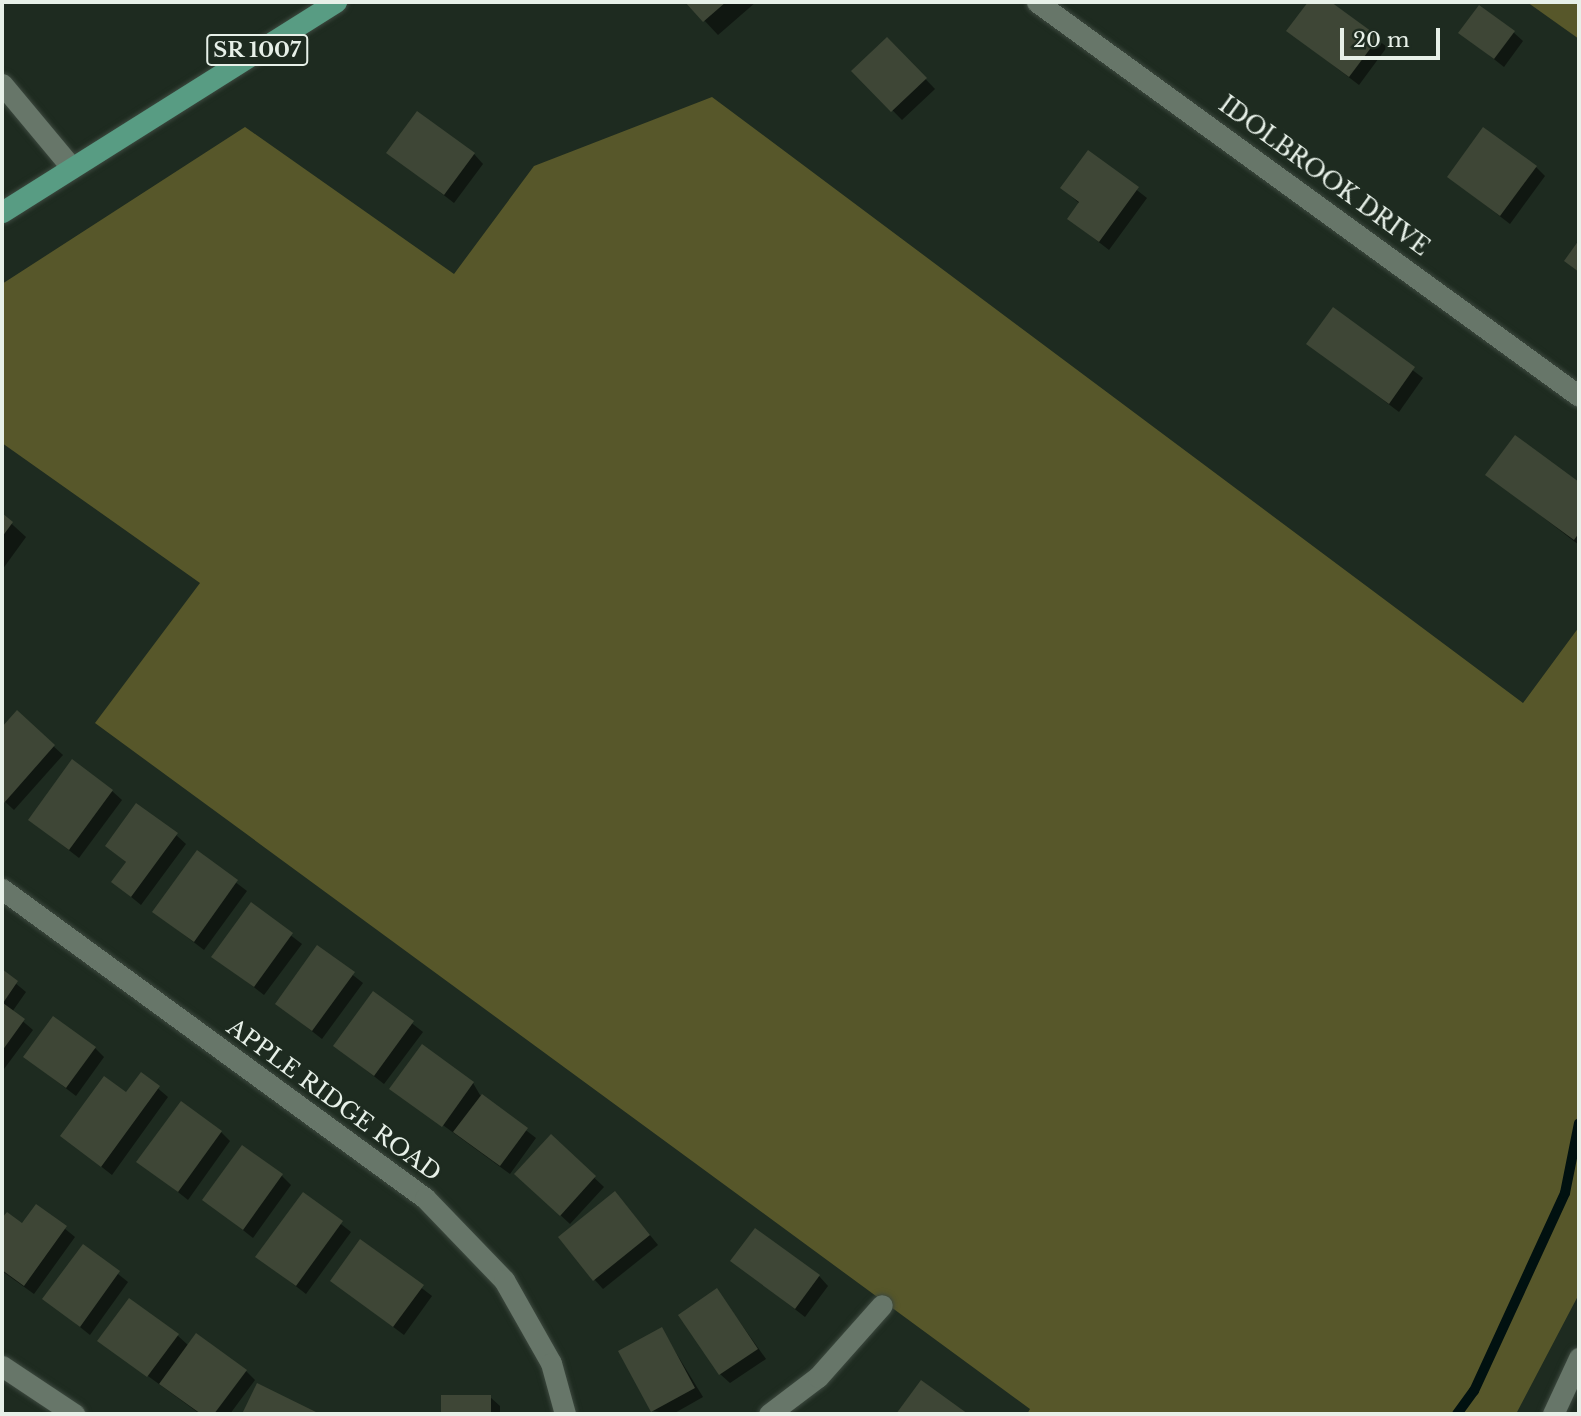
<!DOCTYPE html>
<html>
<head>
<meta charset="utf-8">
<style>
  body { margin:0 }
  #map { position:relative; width:1581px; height:1416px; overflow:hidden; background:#1e2b20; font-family:"Libre Baskerville",serif }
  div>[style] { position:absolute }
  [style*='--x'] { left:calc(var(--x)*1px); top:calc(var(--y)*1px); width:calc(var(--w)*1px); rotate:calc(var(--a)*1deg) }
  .forest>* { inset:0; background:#57572a }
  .shadow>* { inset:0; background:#0007 }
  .stream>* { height:10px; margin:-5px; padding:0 5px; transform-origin:5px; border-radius:5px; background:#011110 }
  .building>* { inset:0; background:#3e4636 }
  .roads { filter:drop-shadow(0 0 2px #3d493f) drop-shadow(0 0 2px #3d493f) }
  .street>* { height:21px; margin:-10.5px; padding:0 10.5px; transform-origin:10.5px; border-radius:10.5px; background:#677669 }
  .primary>* { height:21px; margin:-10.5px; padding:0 10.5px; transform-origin:10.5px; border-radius:10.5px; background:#589c83 }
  span { translate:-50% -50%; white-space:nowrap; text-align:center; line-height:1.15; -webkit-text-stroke:5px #1e2b20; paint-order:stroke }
  .shield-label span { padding:2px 5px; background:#1e2b20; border:2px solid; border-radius:5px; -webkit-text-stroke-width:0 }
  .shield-label { font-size:21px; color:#e7f0e8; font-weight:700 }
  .street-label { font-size:23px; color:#e7f0e8 }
  .frame { position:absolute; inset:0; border:4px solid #e7f0e8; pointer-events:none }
  .scale { position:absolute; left:1340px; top:28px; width:100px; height:32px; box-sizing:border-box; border:4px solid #e7f0e8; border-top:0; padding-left:9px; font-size:21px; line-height:24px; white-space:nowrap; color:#e7f0e8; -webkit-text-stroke:5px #1e2b20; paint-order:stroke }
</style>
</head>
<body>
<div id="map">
  <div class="forest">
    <i style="clip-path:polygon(1527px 2px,1579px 2px,1579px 39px)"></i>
    <i style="clip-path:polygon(712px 97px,1523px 703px,1579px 627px,1579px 1294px,1516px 1414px,1027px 1414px,1030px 1409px,95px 723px,200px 583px,2px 443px,2px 284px,245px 127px,454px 274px,534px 166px)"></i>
  </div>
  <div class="shadow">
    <i style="clip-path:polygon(687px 2px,756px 2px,718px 35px)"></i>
    <i style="clip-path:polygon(1310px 2px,1328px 2px,1387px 47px,1359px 85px,1288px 31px)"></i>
    <i style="clip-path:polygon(1513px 32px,1523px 41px,1504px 67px,1461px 33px)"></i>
    <i style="clip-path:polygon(887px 39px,935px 89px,902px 120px,854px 71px)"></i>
    <i style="clip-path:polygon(1088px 152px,1147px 198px,1109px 250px,1069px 219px,1080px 204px,1062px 188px)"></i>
    <i style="clip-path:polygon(389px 153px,474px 154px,483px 164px,454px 203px)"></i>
    <i style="clip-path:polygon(1536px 167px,1545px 176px,1510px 224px,1449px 177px)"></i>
    <i style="clip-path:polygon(1333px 310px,1423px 378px,1399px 412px,1309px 344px)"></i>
    <i style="clip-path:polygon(1515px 437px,1579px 484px,1579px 545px,1488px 475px)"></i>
    <i style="clip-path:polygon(2px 515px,26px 537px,2px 570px)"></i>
    <i style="clip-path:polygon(17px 713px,63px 755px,14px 810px,2px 799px,2px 730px)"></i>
    <i style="clip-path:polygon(112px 791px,122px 800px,79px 858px,30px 820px)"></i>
    <i style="clip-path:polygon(176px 835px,186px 844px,141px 905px,113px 882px,127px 863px,107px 846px)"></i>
    <i style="clip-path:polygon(197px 853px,247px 891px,204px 950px,154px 912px)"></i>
    <i style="clip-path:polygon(251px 905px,302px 944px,264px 995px,214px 956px)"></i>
    <i style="clip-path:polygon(318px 948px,363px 983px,322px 1039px,277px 1004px)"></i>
    <i style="clip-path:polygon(2px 972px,26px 992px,12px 1012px,33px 1030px,4px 1069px)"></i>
    <i style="clip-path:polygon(373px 993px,423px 1032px,384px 1084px,335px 1046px)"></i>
    <i style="clip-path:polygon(95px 1048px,104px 1057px,76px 1096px,25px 1057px)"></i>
    <i style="clip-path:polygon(141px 1074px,168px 1097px,112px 1175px,62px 1136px,126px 1095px)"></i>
    <i style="clip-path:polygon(473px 1083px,480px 1095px,536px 1138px,510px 1174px,392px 1088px)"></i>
    <i style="clip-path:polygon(221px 1132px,230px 1141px,188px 1200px,139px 1161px)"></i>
    <i style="clip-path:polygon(551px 1137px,604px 1187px,570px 1224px,526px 1183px)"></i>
    <i style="clip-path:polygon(282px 1176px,291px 1185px,253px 1238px,205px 1200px)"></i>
    <i style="clip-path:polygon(303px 1194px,351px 1232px,306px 1294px,258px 1257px)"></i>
    <i style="clip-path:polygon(624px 1203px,658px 1245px,603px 1289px,594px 1279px)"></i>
    <i style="clip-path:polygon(37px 1206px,75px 1237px,34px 1294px,2px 1271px,2px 1221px,7px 1214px,23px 1225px)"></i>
    <i style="clip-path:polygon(361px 1241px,432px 1296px,404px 1335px,332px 1281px)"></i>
    <i style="clip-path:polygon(83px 1246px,128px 1282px,90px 1335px,45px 1299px)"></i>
    <i style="clip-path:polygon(733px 1261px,819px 1276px,828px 1286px,805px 1317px)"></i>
    <i style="clip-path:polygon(717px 1290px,766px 1359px,730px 1383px,720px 1374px)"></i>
    <i style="clip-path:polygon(662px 1330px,703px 1397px,673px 1414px,653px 1411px)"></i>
    <i style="clip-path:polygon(177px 1335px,189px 1346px,246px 1371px,255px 1380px,230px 1414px,200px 1414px,100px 1341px)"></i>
    <i style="clip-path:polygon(442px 1397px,490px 1397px,500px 1406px,500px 1414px,442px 1414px)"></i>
  </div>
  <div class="stream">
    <i style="--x:1457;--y:1414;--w:29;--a:-54"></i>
    <i style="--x:1474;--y:1391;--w:218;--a:-65.3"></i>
    <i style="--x:1565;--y:1193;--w:71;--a:-78.7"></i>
  </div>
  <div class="building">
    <i style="clip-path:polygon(685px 2px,726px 2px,703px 22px)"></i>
    <i style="clip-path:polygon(1308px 2px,1331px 2px,1379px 37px,1349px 77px,1286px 31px)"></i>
    <i style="clip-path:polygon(1479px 5px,1515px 31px,1494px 59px,1458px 33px)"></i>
    <i style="clip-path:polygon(887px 37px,927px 78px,891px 112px,851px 71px)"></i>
    <i style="clip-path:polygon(417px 111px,475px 153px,444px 195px,386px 153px)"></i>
    <i style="clip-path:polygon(1483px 127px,1537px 166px,1500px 216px,1447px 177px)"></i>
    <i style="clip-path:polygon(1088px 150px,1139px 187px,1099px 242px,1067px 219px,1079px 202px,1060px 188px)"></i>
    <i style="clip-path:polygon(1579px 240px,1579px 272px,1564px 261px)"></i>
    <i style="clip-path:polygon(1333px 307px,1415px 367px,1389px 404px,1306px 344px)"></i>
    <i style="clip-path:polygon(1515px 435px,1579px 482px,1579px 533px,1574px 540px,1485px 475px)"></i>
    <i style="clip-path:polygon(2px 513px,13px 522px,2px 537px)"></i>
    <i style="clip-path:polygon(17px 710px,55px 745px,4px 803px,2px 727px)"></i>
    <i style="clip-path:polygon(72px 759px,113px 790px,69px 850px,28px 820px)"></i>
    <i style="clip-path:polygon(136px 803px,178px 833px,131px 897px,111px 882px,126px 862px,105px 846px)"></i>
    <i style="clip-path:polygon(197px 850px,238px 880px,194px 942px,152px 912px)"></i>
    <i style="clip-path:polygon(251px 902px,293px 933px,254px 987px,211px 957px)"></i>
    <i style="clip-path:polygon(317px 945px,355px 972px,312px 1031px,275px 1004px)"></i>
    <i style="clip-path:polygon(2px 969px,18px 981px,3px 1003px,25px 1019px,2px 1051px)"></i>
    <i style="clip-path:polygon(373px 991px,414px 1021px,374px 1076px,333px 1046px)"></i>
    <i style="clip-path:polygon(53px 1016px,96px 1047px,66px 1088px,23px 1057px)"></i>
    <i style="clip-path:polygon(422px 1044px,474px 1082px,442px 1127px,389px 1089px)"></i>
    <i style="clip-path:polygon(141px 1072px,160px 1086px,101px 1167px,60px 1136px,104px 1076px,126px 1092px)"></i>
    <i style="clip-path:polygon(482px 1094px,528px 1128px,500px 1166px,453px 1132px)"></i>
    <i style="clip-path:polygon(181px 1101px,222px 1131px,178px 1192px,136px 1162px)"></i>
    <i style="clip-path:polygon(551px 1134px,596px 1176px,560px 1216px,514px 1174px)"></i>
    <i style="clip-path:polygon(242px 1145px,283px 1174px,243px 1230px,202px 1200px)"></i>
    <i style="clip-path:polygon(615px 1191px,650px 1235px,593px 1281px,558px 1237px)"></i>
    <i style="clip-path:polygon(303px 1192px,343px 1221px,296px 1286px,255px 1257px)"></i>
    <i style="clip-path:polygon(36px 1204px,67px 1226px,24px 1286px,2px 1270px,2px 1218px,7px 1212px,22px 1223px)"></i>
    <i style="clip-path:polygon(755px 1228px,820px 1275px,795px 1309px,730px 1261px)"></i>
    <i style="clip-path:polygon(360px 1239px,424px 1285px,393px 1327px,330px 1281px)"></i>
    <i style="clip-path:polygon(83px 1244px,120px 1271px,80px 1327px,42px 1299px)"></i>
    <i style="clip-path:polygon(717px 1288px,758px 1349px,719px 1375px,678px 1315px)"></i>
    <i style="clip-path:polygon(129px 1298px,179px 1334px,147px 1377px,97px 1341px)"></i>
    <i style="clip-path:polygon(662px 1327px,695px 1388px,651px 1412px,618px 1351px)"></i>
    <i style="clip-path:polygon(196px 1333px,247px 1370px,214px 1414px,201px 1414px,159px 1384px)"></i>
    <i style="clip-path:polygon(921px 1380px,968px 1414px,896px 1414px)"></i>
    <i style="clip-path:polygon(257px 1383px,320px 1414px,242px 1414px)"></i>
    <i style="clip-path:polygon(441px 1395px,491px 1395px,491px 1414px,441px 1414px)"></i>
  </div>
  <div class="roads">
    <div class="street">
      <i style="--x:1037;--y:2;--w:670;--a:36.01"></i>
      <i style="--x:2;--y:84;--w:109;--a:50.2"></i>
      <i style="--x:2;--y:889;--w:524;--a:36.15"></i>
      <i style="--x:425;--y:1198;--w:114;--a:46.1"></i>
      <i style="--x:504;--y:1280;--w:95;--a:60.5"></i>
      <i style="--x:551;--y:1363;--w:53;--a:74.6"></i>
      <i style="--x:2;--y:1366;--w:87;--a:33.7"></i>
      <i style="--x:769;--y:1414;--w:61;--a:-37.1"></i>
      <i style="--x:818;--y:1377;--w:96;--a:-48.4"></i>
      <i style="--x:1553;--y:1414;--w:62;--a:-65.1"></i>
    </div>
    <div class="primary">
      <i style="--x:2;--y:212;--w:395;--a:-32.2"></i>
    </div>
  </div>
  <div class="shield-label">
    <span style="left:257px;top:50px">SR 1007</span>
  </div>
  <div class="street-label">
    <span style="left:1324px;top:176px;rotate:36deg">IDOLBROOK DRIVE</span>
    <span style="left:334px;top:1100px;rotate:36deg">APPLE RIDGE ROAD</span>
  </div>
  <div class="frame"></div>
  <div class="scale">20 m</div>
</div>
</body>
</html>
